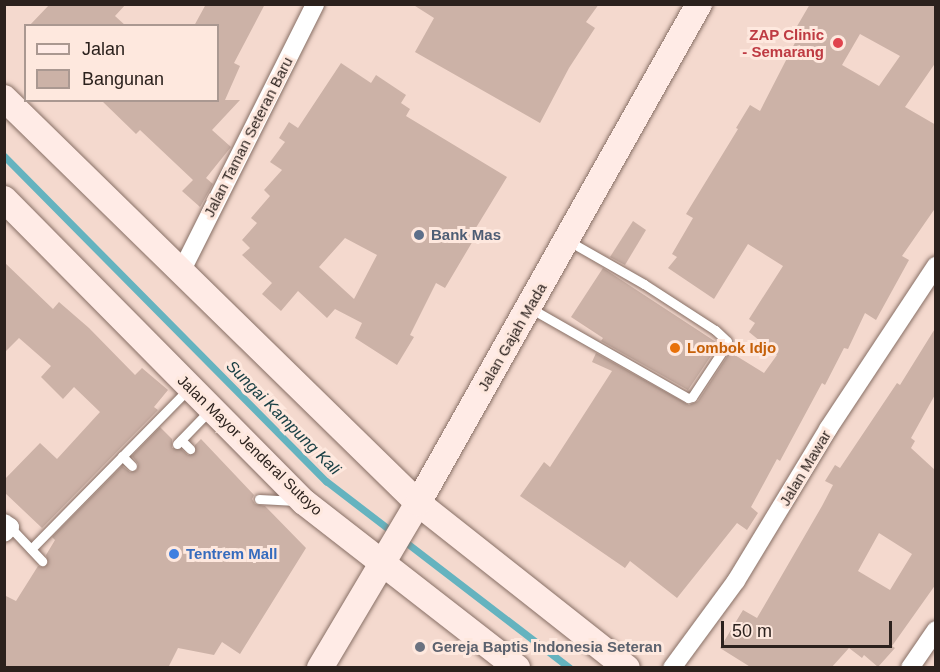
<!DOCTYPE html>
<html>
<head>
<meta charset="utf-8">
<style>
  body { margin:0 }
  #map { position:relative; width:940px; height:672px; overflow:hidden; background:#f4d9ce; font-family:Helvetica,sans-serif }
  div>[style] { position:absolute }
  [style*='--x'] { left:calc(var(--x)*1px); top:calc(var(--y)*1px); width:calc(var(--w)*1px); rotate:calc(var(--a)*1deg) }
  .stream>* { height:7px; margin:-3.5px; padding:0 3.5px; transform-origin:3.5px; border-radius:3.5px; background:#65b3bf }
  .building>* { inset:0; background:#ccb2a7 }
  .roads { filter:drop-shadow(0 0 2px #876f65) drop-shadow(0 0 2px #876f65) }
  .lane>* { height:9px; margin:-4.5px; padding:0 4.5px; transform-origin:4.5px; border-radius:4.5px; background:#fff }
  .street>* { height:18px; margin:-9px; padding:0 9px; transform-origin:9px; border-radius:9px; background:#fff }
  .secondary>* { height:26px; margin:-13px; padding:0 13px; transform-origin:13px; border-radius:13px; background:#ffebe6 }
  .dots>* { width:16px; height:16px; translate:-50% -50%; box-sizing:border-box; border:3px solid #fee8de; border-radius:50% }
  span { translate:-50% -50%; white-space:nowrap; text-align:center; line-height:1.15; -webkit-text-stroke:6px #fee8de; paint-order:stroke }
  .health-label { font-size:15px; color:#be3a42; font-weight:700 }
  .right { translate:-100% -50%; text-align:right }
  .street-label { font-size:15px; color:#2b211d }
  .service-label { font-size:15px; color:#4e5e75; font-weight:700 }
  .left { translate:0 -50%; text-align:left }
  .food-label { font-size:15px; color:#c56008; font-weight:700 }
  .shop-label { font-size:15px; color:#366cbe; font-weight:700 }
  .worship-label { font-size:15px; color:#5b616d; font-weight:700 }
  .water-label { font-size:16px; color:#1a4045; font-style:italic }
  .frame { position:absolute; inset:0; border:6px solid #2b211d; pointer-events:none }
  .legend { position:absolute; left:24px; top:24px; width:195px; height:78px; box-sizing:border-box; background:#fee8de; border:2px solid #aa9891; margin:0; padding:8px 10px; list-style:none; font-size:18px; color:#2b211d }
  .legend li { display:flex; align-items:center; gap:12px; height:30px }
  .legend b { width:30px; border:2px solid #aa9891 }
  .scale { position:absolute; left:721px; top:621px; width:171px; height:27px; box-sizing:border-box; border:3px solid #2b211d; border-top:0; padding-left:8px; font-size:18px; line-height:21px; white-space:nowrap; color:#2b211d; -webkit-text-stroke:4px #fee8de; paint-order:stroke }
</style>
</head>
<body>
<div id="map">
  <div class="stream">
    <i style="--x:4;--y:156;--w:458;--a:45.3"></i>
    <i style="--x:326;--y:481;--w:307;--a:37.5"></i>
  </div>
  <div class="building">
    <i style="clip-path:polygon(50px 4px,126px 4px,115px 16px,126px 26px,29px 26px)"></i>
    <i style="clip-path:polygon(206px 4px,265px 4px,234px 63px,240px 66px,225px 100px,240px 100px,212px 130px,231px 147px,206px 178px,213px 184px,200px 207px,182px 191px,193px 180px,140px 130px,136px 134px,101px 100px,218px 100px,218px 26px,194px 26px)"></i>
    <i style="clip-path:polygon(412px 4px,599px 4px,586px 22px,595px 28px,569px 68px,540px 123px,415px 52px,434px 18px)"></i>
    <i style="clip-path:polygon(evenodd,810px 4px,936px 4px,936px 62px,905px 107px,936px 125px,936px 207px,902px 256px,909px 260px,876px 320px,865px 313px,848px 349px,844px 348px,825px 385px,822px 383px,780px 461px,777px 459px,751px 507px,758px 513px,747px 530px,737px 523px,677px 598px,630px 561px,625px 568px,520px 496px,544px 462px,550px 467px,612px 371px,592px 362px,596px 353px,689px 405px,698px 401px,730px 352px,764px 373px,777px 355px,749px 332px,755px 323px,749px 319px,783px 266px,748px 244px,714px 299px,668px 268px,677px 257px,672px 254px,693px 218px,686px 214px,738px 129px,736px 128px,750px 105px,760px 111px,801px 31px,796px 28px,810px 4px,860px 34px,900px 56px,879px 86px,842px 65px,860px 34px)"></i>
    <i style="clip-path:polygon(evenodd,341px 63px,371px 83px,376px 75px,406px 95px,401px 103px,410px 109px,406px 116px,507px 177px,474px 231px,477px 234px,445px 288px,436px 283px,410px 335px,414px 337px,397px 365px,355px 338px,362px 323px,335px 309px,327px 318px,298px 291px,281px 311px,262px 294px,272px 283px,242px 255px,250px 248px,242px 240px,257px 223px,251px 218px,270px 196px,264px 190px,282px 170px,270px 162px,285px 142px,279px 138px,289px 122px,298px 128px,341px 63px,345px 238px,377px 255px,354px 299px,319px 267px,345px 238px)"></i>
    <i style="clip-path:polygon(633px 221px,646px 230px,625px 265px,610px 257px)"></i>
    <i style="clip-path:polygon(4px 262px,53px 309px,59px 302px,89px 328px,135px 375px,142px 368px,168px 390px,154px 407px,158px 410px,42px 528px,4px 492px,4px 480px,40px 443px,57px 459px,100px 412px,74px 387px,63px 399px,41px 377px,51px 366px,19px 338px,4px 353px)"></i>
    <i style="clip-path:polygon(603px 268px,719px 344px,688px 390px,601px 341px,603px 338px,571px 317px)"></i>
    <i style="clip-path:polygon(evenodd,936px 327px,936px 393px,911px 438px,915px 441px,911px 448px,936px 471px,936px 584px,892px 646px,895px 648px,878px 667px,864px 655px,862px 658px,849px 648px,831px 668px,752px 668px,720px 648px,743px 610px,757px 618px,822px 506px,833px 485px,825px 481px,835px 465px,840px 468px,897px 383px,900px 385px,936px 327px,879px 533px,912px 554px,890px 590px,858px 571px,879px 533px)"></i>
    <i style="clip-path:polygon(160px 427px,172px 439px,172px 448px,181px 449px,188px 455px,195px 453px,195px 445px,201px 439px,254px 495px,252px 499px,255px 504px,265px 506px,306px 548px,240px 654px,222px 642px,214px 655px,178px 648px,168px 668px,4px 668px,4px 595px,16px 601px,38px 566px,44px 567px,48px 563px,46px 555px,55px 540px,52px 537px,122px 466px,130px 472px,137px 470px,138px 464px,132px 456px)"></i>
  </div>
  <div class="roads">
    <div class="lane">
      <i style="--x:530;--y:308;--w:182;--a:29.7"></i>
      <i style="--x:688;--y:398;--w:4;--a:-14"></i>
      <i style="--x:692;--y:397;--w:60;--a:-56.6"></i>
      <i style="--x:725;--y:347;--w:6;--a:-72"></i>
      <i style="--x:727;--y:341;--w:16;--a:-137"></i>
      <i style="--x:715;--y:330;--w:85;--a:-147.1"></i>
      <i style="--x:644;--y:284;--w:89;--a:-150.3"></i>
      <i style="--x:181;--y:440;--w:13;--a:45"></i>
      <i style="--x:177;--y:444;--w:47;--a:-45.9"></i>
      <i style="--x:122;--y:456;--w:14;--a:45"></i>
      <i style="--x:259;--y:499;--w:37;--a:3"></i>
      <i style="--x:10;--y:527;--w:47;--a:46.7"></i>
      <i style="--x:31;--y:549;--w:226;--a:-45.5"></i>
    </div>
    <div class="street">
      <i style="--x:182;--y:270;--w:297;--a:-63.4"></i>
      <i style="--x:4;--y:523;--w:7;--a:34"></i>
      <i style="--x:10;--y:527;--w:8;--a:135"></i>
      <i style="--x:672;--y:668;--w:108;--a:-53.7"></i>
      <i style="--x:736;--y:581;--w:178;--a:-58.8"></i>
      <i style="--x:828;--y:429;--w:196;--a:-56.5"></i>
      <i style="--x:910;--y:668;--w:46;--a:-55.6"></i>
    </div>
    <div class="secondary">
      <i style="--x:4;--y:98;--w:579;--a:44.37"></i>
      <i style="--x:418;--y:503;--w:266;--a:38.3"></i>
      <i style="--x:4;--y:199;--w:426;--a:45.3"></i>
      <i style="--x:304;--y:502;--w:270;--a:37.9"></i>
      <i style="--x:320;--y:668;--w:192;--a:-59.3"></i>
      <i style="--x:418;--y:503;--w:573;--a:-60.61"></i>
    </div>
  </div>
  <div class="dots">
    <i style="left:838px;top:43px;background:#e0444e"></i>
    <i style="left:419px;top:235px;background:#5c6f8a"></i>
    <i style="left:675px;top:348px;background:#e8710a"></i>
    <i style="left:174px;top:554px;background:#3f7fe0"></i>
    <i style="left:420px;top:647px;background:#6b7280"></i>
  </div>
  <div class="health-label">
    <span class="right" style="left:824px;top:43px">ZAP Clinic<br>- Semarang</span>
  </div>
  <div class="street-label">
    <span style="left:248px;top:137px;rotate:-63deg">Jalan Taman Seteran Baru</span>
    <span style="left:512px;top:337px;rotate:-60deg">Jalan Gajah Mada</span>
    <span style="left:250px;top:445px;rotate:44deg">Jalan Mayor Jenderal Sutoyo</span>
    <span style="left:805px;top:468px;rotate:-59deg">Jalan Mawar</span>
  </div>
  <div class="service-label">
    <span class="left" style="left:431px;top:235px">Bank Mas</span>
  </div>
  <div class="food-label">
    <span class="left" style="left:687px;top:348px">Lombok Idjo</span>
  </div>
  <div class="shop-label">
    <span class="left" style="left:186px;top:554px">Tentrem Mall</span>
  </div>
  <div class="worship-label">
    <span class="left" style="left:432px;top:647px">Gereja Baptis Indonesia Seteran</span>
  </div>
  <div class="water-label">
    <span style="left:283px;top:418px;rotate:45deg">Sungai Kampung Kali</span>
  </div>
  <div class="frame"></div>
  <ul class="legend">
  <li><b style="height:8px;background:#ffebe6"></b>Jalan</li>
  <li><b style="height:16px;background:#ccb2a7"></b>Bangunan</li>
  </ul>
  <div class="scale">50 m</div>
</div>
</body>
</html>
